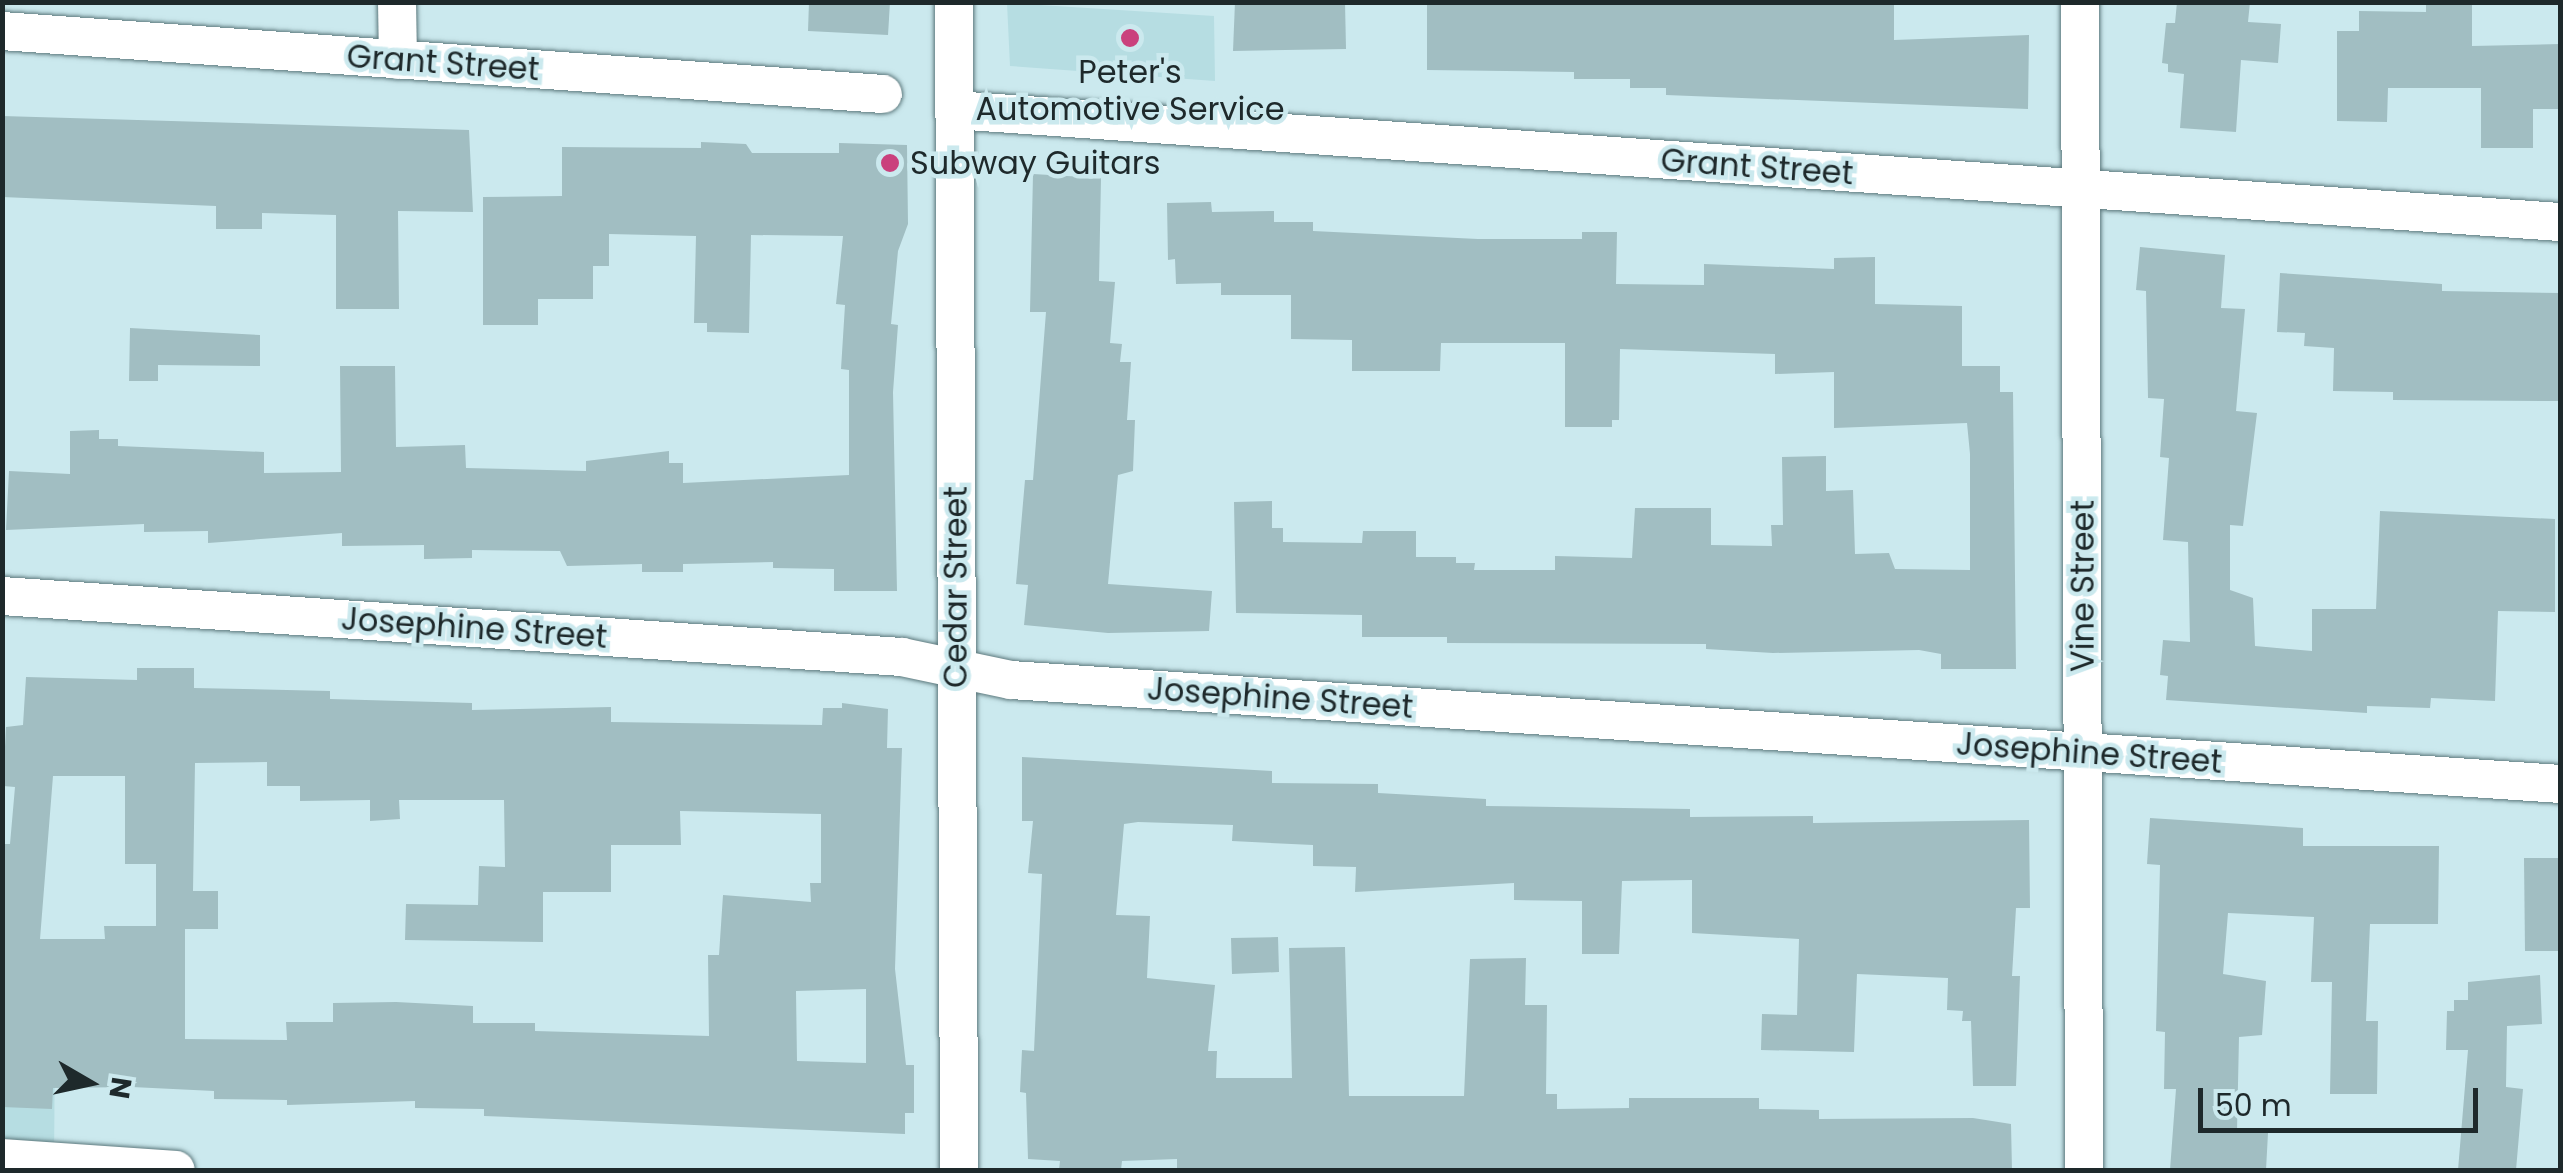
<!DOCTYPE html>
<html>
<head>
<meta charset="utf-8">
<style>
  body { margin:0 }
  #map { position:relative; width:2563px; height:1173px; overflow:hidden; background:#cbe9ee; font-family:Poppins,sans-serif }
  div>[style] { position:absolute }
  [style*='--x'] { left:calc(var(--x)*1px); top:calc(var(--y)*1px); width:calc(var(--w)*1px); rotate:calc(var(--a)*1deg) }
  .built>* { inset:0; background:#b6dde2 }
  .building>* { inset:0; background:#a1bec2 }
  .roads { filter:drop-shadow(0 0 2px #5d797d) drop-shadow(0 0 2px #5d797d) }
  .minor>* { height:38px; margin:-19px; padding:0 19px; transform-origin:19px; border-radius:19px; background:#fff }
  .dots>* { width:28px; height:28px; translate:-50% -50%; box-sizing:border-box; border:5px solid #cbe9ee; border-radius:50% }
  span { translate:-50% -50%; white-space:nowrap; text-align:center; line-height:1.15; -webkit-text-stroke:9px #cbe9ee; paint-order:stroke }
  .street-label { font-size:32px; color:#1e292b }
  .poi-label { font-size:32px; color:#1e292b }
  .left { translate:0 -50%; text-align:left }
  .frame { position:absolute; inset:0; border:5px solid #1e292b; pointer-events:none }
  .north { position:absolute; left:40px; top:1033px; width:100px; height:100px; -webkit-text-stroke:8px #cbe9ee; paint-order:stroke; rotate:99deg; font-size:28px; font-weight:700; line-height:40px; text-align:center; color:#1e292b }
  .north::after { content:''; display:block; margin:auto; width:35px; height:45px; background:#1e292b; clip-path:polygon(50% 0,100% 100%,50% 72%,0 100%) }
  .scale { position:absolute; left:2198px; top:1088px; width:280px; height:45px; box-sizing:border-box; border:5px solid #1e292b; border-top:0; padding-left:12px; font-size:30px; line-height:35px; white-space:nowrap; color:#1e292b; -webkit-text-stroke:8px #cbe9ee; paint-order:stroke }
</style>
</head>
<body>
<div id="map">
  <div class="built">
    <i style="clip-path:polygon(1007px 3px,1214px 16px,1215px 81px,1010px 66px)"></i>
    <i style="clip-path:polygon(3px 1020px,55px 1022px,54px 1170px,3px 1170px)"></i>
  </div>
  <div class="building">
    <i style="clip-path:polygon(809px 2px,890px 2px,888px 35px,808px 31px)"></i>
    <i style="clip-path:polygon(1235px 2px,1345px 2px,1346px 49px,1233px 51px)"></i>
    <i style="clip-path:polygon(1427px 2px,1894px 2px,1894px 40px,2029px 35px,2028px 109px,1666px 95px,1666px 88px,1630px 88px,1630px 79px,1574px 79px,1574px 72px,1427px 70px)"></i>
    <i style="clip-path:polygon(2177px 2px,2250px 2px,2248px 22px,2281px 24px,2278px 63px,2241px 60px,2236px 132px,2180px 128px,2184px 74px,2168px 72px,2168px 64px,2162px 63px,2166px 23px,2175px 23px)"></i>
    <i style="clip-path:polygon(2426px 2px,2472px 2px,2472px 46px,2560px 44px,2560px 109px,2533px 109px,2533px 148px,2481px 148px,2481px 88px,2388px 88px,2387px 122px,2337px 121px,2337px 31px,2359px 31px,2359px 11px,2426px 12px)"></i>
    <i style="clip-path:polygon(2px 116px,469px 130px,473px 212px,398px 211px,399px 309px,336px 309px,336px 215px,262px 213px,262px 229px,216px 229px,216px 206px,2px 197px)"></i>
    <i style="clip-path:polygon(701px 142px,746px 144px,752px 153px,839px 153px,839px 143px,907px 145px,908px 224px,898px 251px,891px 324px,898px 325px,893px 392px,897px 591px,834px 591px,834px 569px,773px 568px,773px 562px,683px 564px,683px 572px,642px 572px,642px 564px,567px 566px,560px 551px,472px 550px,472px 558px,424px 559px,424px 545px,342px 546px,342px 533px,208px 543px,208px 531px,144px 532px,144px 524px,6px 530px,9px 471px,70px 474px,70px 431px,99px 430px,99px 439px,118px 439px,118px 446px,264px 452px,264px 473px,341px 472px,340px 366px,395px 366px,396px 447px,465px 445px,466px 468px,586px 471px,586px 461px,669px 451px,669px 463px,683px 463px,683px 483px,849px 475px,849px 370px,841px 369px,845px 305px,836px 304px,843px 236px,751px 235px,749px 333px,707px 332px,707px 323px,694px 323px,696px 236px,609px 234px,609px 266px,593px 266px,593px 299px,538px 299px,538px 325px,483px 325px,483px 197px,562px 196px,562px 147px,701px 148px)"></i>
    <i style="clip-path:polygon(1033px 174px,1101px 178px,1099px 281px,1115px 282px,1110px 343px,1122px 344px,1120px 362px,1131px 362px,1127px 420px,1135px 420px,1133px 471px,1118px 475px,1108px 584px,1212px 591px,1209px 631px,1108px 633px,1024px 625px,1028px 585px,1016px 584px,1025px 480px,1033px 480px,1046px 312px,1030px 312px)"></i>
    <i style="clip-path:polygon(1211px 202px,1212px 212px,1274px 211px,1274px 222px,1313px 222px,1313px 231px,1478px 239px,1582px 239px,1582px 232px,1617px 232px,1616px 284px,1704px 285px,1704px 264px,1834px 269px,1834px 258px,1875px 257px,1875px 304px,1962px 306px,1962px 366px,2000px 366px,2000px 392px,2013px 392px,2016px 669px,1941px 669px,1941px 654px,1919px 650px,1773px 653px,1706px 649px,1706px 644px,1447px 643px,1447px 637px,1362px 637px,1362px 615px,1236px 613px,1234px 502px,1272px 501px,1272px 528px,1283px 528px,1283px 542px,1362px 543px,1363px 531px,1416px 531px,1416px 557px,1456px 557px,1456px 563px,1475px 563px,1474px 570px,1555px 570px,1555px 556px,1632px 558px,1635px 508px,1711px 508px,1711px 545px,1772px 546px,1771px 525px,1783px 525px,1782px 457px,1826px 456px,1826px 491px,1853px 490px,1855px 554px,1889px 553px,1895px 569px,1970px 570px,1970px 454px,1967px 423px,1834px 428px,1834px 372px,1775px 374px,1775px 354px,1620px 349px,1619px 420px,1612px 420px,1612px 427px,1565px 427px,1565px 343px,1441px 343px,1440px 371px,1352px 371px,1352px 340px,1291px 339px,1291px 295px,1221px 295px,1221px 283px,1176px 284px,1175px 259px,1168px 260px,1167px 203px)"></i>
    <i style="clip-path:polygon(2140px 247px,2225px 255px,2221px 308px,2245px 309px,2236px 411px,2257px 413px,2243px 526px,2230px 525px,2230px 590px,2253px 598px,2255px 646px,2312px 651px,2312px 609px,2376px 609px,2380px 511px,2555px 519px,2555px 612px,2498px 611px,2495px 701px,2431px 698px,2430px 708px,2367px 706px,2367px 713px,2166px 700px,2168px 676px,2160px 675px,2163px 640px,2190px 642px,2188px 542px,2163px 540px,2169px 458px,2160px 457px,2164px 399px,2148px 398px,2146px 291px,2136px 290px)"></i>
    <i style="clip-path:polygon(2280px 273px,2442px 284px,2442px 291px,2560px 293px,2560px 401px,2393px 400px,2393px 392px,2333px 391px,2334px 348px,2304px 346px,2305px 333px,2277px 332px)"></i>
    <i style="clip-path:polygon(130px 328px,260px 335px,260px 366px,158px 365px,158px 381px,129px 381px)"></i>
    <i style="clip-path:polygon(evenodd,137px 668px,194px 668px,194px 688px,330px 691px,330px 699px,472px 703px,472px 710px,611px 707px,611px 722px,822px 725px,823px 708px,842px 708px,842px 703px,888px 709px,887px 748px,902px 748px,895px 969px,906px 1065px,914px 1065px,914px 1113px,905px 1113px,905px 1134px,484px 1116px,484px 1109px,415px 1108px,415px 1101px,287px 1105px,287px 1100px,214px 1099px,214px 1091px,132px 1087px,53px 1088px,52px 1109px,2px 1107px,2px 844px,10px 844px,15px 787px,3px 786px,6px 727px,23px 725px,26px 677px,137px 680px,137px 668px,267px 762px,267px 786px,300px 786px,300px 801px,370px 800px,370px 821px,400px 819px,399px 800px,504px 800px,505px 867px,479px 866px,478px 905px,406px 904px,405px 940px,543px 942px,543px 892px,611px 892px,611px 845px,681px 845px,680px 811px,821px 814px,821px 883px,810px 883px,811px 902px,723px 895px,719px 955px,708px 955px,709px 1036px,535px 1031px,535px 1023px,473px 1023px,473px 1006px,396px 1002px,333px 1003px,333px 1022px,286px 1022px,287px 1040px,185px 1039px,185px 929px,218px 929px,218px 891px,193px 891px,195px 763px,267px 762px,137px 668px,53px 776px,125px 776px,125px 864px,156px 864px,156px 926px,104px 926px,105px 939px,40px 939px,53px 776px,137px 668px,866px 989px,866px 1063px,797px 1061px,796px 991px,866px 989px)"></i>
    <i style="clip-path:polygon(1022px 757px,1272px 771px,1272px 783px,1378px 784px,1378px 793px,1486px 799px,1486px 806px,1690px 809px,1690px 817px,1813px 816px,1813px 823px,2029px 820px,2030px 908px,2016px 908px,2012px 976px,2020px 976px,2016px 1086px,1973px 1086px,1971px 1021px,1962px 1021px,1963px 1011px,1947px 1010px,1948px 978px,1857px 974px,1854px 1052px,1761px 1050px,1762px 1014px,1797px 1015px,1799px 939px,1692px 933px,1692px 880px,1622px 881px,1619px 954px,1582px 954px,1582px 901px,1514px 900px,1514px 883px,1355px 892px,1356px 867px,1313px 866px,1313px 845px,1232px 841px,1233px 825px,1138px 822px,1124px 824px,1116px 915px,1150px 916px,1147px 978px,1215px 985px,1208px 1051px,1217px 1051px,1216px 1078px,1292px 1078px,1289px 948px,1345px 947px,1349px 1096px,1464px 1096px,1470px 959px,1526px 958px,1525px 1005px,1547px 1005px,1546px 1094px,1557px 1094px,1557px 1109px,1629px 1108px,1629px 1098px,1759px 1098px,1759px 1109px,1819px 1110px,1819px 1119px,1973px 1118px,2011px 1124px,2012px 1170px,1177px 1170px,1177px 1159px,1122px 1161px,1121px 1170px,1059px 1170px,1060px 1161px,1028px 1159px,1026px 1093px,1020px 1092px,1022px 1050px,1034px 1051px,1042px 874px,1028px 873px,1033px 821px,1022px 821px)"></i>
    <i style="clip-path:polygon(2150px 818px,2303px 828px,2303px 846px,2439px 846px,2438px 924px,2370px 924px,2366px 1021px,2378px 1021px,2377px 1094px,2330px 1094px,2332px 982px,2311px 982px,2314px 917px,2228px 913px,2223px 974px,2266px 981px,2262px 1035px,2239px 1037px,2237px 1131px,2268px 1133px,2266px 1170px,2170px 1170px,2176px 1089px,2164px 1089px,2165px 1032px,2156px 1031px,2160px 865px,2147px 864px)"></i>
    <i style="clip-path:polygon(2524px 858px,2560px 858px,2560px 951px,2525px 951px)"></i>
    <i style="clip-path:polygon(1278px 937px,1279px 972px,1232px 974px,1231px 938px)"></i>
    <i style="clip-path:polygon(2540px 975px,2542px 1024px,2507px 1026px,2506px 1087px,2523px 1089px,2516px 1170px,2458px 1170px,2468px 1050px,2446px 1050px,2447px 1011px,2454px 1011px,2454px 1000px,2468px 1000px,2468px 982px)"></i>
  </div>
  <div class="roads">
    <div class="minor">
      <i style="--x:397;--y:2;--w:58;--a:89"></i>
      <i style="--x:954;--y:2;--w:1168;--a:89.75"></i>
      <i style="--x:2080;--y:2;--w:1168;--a:89.8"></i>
      <i style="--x:2;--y:31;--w:883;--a:4.09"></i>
      <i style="--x:954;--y:110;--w:1610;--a:3.99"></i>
      <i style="--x:2;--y:596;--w:902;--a:3.88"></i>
      <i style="--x:902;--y:657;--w:111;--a:11.9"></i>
      <i style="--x:1011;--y:680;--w:1552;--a:3.84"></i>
      <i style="--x:2;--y:1158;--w:174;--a:3.9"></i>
    </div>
  </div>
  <div class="dots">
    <i style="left:1130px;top:38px;background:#ca417d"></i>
    <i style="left:890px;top:163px;background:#ca417d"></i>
  </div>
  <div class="street-label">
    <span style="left:443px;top:63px;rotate:4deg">Grant Street</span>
    <span style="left:1757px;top:167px;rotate:4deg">Grant Street</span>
    <span style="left:2083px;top:586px;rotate:-90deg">Vine Street</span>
    <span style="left:956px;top:587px;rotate:-90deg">Cedar Street</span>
    <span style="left:474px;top:628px;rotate:4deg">Josephine Street</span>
    <span style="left:1280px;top:698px;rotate:4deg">Josephine Street</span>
    <span style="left:2089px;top:753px;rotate:4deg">Josephine Street</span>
  </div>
  <div class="poi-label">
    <span style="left:1130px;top:91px">Peter's<br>Automotive Service</span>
    <span class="left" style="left:910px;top:163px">Subway Guitars</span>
  </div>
  <div class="frame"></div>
  <div class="north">N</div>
  <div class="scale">50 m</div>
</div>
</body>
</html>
